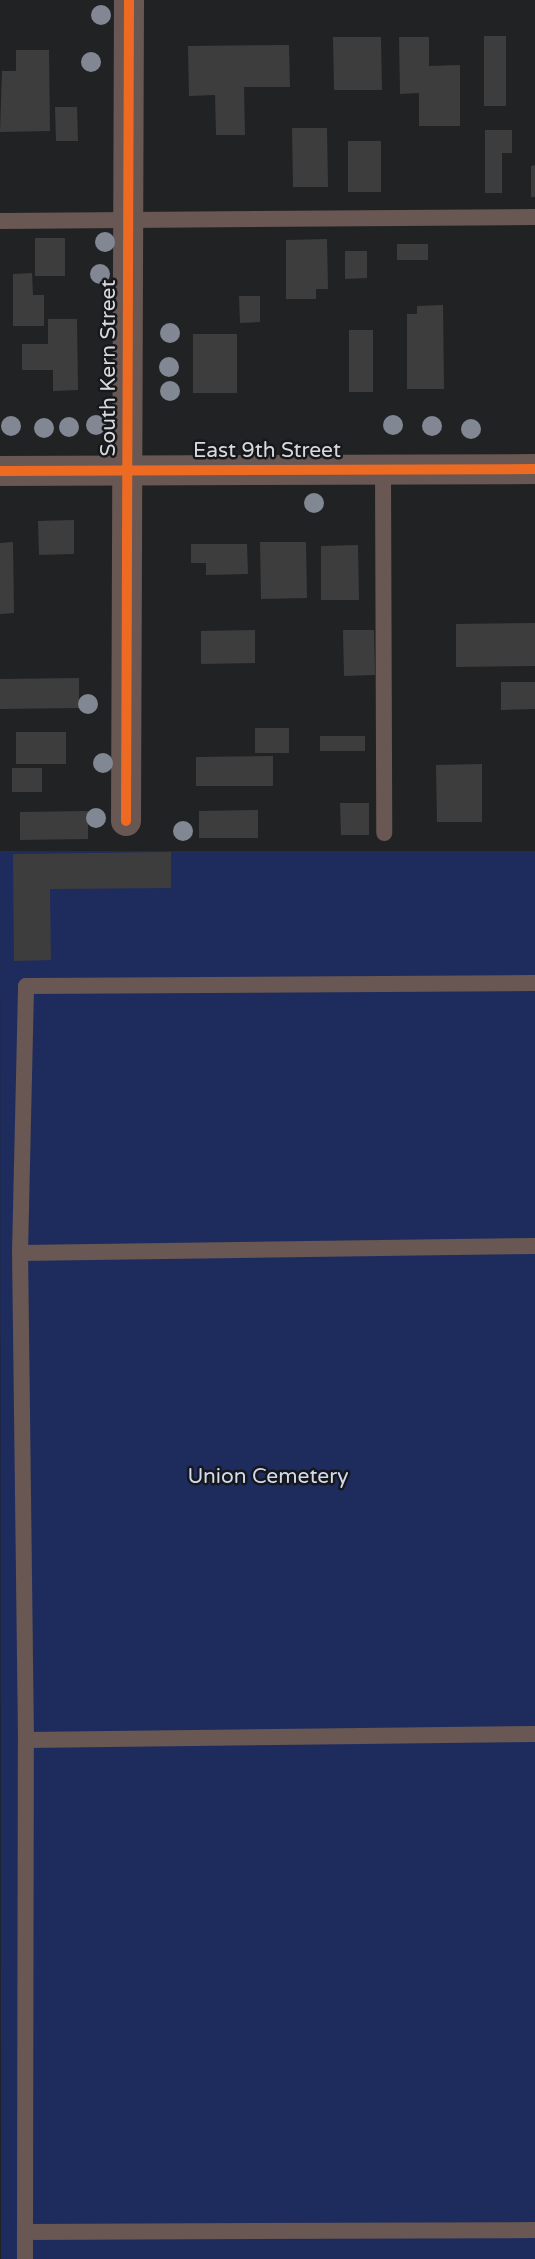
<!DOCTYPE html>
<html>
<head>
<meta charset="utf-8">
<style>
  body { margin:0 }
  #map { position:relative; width:535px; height:2259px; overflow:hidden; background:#212224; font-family:"Varela Round",sans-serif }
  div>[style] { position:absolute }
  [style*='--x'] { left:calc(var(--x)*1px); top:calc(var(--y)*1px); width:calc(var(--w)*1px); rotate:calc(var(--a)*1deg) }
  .green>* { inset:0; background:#1e2c5d }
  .building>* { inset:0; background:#3e3d3e }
  .lane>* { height:16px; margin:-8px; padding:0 8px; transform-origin:8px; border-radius:8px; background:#685753 }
  .street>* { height:30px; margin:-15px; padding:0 15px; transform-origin:15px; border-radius:15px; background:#685753 }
  .cycleway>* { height:10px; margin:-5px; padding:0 5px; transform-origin:5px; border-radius:5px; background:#ed6a23 }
  .trees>* { width:20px; height:20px; margin:-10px; border-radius:50%; background:#828794 }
  span { translate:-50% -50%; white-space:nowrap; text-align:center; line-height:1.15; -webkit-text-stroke:5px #16181b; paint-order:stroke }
  .street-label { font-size:21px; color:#d8d9dc }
  .park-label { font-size:21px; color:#d1daf0 }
</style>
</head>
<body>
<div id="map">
  <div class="green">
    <i style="clip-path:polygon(0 851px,535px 851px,535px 2259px,1px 2259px)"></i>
  </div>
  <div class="building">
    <i style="clip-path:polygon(484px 36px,506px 36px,506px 106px,484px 106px)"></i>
    <i style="clip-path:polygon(333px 37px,381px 37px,382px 90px,334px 90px)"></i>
    <i style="clip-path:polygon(399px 37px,429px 37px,429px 66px,460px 65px,460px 126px,419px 126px,419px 93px,400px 94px)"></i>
    <i style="clip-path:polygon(289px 45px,290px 87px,244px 87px,245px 135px,216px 135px,215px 95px,189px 96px,188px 46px)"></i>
    <i style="clip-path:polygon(16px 50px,49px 50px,50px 131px,0 132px,2px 71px,16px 71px)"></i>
    <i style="clip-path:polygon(55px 107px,77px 107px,78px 141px,56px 141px)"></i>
    <i style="clip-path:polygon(292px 128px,327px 128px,328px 187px,293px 187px)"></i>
    <i style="clip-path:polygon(485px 130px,512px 130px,512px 153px,502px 153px,502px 193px,485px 193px)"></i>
    <i style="clip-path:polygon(348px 141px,381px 141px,381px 192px,348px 192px)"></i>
    <i style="clip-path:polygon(535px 165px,535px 197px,531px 197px,531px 166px)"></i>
    <i style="clip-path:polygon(35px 238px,65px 238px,65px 276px,35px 276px)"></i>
    <i style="clip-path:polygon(327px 239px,328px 289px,316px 289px,316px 299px,286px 299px,286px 240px)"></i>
    <i style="clip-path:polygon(397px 244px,428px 244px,428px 260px,397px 260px)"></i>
    <i style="clip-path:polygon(345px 251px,367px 251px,367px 278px,345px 279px)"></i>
    <i style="clip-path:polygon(32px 273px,33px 295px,44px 295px,44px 326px,13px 326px,13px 274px)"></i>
    <i style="clip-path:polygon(239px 296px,260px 296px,260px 322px,240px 323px)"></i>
    <i style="clip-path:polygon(443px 305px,444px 389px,407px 389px,407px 314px,417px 314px,417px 306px)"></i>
    <i style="clip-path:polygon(48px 319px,77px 319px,78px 390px,53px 391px,53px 370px,22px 370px,22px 344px,48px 344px)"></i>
    <i style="clip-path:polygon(349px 330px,373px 330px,373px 392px,349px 392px)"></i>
    <i style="clip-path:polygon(193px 334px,237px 334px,237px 393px,193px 393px)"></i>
    <i style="clip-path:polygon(74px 520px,74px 554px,39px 555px,38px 521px)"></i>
    <i style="clip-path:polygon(13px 542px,14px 613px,0 614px,0 543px)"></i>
    <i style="clip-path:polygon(260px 542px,306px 542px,307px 598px,261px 599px)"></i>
    <i style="clip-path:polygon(191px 544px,247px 544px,248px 574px,206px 575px,206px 563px,191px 563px)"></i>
    <i style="clip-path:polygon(358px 545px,359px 600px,321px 600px,321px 546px)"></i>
    <i style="clip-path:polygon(535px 623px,535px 666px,456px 667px,456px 624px)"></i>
    <i style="clip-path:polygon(255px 630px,255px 663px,201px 664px,201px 631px)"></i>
    <i style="clip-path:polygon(343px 630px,374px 630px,375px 675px,344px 676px)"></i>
    <i style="clip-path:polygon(79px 678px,79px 708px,0 709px,0 679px)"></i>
    <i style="clip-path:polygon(501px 682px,535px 682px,535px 709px,501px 710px)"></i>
    <i style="clip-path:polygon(255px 728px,289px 728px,289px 753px,255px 753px)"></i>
    <i style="clip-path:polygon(16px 732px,66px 732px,66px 764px,16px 764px)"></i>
    <i style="clip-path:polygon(320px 736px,365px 736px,365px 751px,320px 751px)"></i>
    <i style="clip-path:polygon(273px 756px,273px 786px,196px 786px,196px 757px)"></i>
    <i style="clip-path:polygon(482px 764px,482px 822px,437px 822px,436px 765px)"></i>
    <i style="clip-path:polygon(12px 768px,42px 768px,42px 792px,12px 792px)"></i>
    <i style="clip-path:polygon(340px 803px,369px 803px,369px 835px,341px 835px)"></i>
    <i style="clip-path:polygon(258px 810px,258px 838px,199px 838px,199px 811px)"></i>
    <i style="clip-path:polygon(88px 811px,88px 839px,20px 840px,20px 812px)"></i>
    <i style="clip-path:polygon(171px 852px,171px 888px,50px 889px,51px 960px,14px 961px,13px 854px)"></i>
  </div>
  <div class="lane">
    <i style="--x:0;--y:221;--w:535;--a:-0.43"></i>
    <i style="--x:383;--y:470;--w:363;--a:89.8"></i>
    <i style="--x:20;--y:1253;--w:515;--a:-0.78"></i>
    <i style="--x:26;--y:1740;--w:509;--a:-0.68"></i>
    <i style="--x:25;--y:2232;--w:492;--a:-89.9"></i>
    <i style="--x:26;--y:1740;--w:487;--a:-90.7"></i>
    <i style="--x:20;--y:1253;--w:267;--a:-88.7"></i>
    <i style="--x:26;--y:986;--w:509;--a:-0.34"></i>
    <i style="--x:25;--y:2259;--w:27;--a:-90"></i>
    <i style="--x:25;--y:2232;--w:510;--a:-0.22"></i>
  </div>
  <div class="street">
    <i style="--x:0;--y:471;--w:535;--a:-0.21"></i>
    <i style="--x:126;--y:821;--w:821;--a:-89.79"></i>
  </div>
  <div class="cycleway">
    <i style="--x:0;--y:471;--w:535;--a:-0.21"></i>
    <i style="--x:126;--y:821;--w:821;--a:-89.79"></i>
  </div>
  <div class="trees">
    <i style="left:101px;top:15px"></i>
    <i style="left:91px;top:62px"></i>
    <i style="left:105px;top:242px"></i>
    <i style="left:100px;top:274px"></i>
    <i style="left:170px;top:333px"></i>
    <i style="left:169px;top:367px"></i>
    <i style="left:170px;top:391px"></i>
    <i style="left:96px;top:425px"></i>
    <i style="left:393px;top:425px"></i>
    <i style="left:11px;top:426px"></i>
    <i style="left:432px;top:426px"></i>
    <i style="left:69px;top:427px"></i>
    <i style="left:44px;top:428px"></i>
    <i style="left:471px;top:429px"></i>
    <i style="left:314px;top:503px"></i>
    <i style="left:88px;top:704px"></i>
    <i style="left:103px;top:763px"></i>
    <i style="left:96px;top:818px"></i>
    <i style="left:183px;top:831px"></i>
  </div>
  <div class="street-label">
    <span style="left:109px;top:368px;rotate:-90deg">South Kern Street</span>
    <span style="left:267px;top:451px">East 9th Street</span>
  </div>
  <div class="park-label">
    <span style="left:268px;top:1477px">Union Cemetery</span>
  </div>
</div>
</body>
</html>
